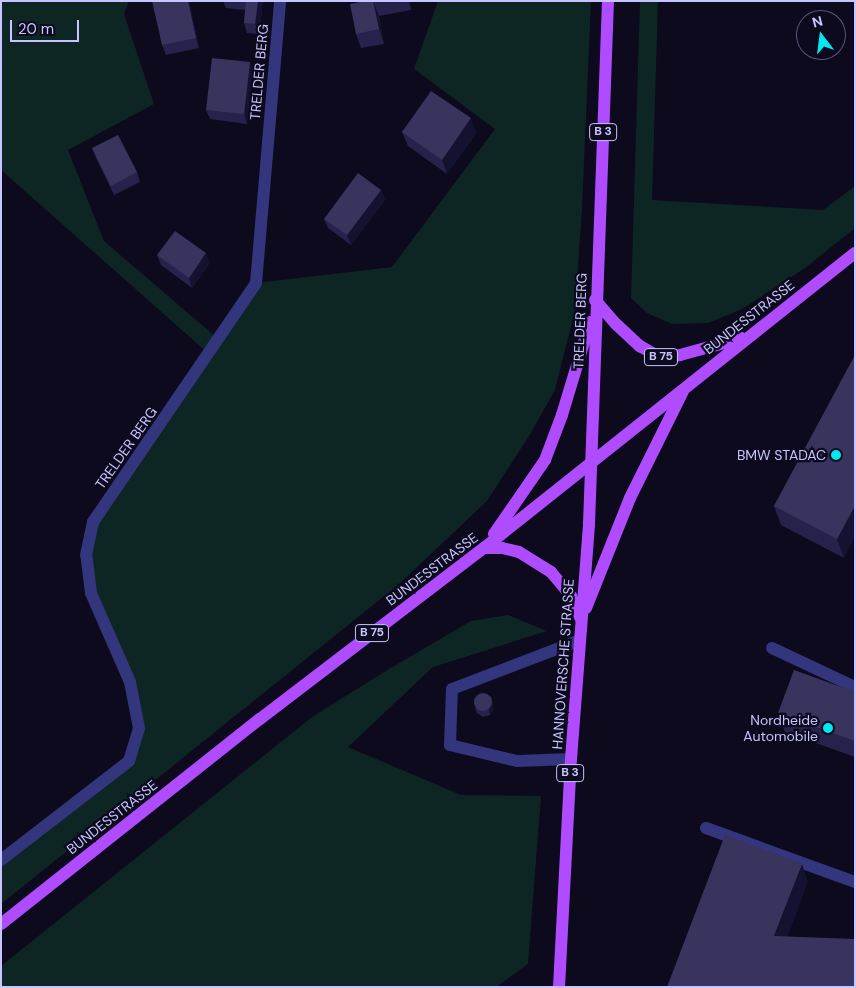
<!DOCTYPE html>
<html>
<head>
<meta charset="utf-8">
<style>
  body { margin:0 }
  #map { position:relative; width:856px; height:988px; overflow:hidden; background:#0c0a1c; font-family:"DM Sans",sans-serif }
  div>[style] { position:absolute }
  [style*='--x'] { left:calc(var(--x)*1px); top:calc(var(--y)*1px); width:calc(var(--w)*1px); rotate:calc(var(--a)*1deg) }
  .green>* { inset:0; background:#0d2623 }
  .minor>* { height:12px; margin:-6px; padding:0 6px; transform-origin:6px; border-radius:6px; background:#33357d }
  .major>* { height:12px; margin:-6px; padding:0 6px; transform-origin:6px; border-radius:6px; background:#b04cff }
  .wall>* { inset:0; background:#27224b }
  .shaded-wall>* { inset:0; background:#151130 }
  .building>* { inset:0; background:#38345e }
  .round { border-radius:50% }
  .dots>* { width:14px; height:14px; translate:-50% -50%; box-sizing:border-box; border:2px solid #0c0a1c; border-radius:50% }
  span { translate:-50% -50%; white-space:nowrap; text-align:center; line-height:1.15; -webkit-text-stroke:4.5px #0c0a1c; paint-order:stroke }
  .shield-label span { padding:1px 4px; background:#0c0a1c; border:1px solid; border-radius:4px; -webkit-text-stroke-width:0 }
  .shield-label { font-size:12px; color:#c7c5ff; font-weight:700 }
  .street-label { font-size:14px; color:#c7c5ff }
  .poi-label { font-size:14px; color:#c7c5ff }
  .right { translate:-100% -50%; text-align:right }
  .frame { position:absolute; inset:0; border:2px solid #c7c5ff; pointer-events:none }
  .north { position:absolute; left:796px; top:10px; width:50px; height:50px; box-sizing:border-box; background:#0c0a1c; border:1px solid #575577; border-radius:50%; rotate:345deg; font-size:14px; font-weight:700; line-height:20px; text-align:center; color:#c7c5ff }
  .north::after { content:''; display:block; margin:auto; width:18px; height:22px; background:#00e8f0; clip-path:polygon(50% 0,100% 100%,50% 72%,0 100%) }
  .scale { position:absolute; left:10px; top:20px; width:69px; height:22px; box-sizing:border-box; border:2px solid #c7c5ff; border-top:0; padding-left:6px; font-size:15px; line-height:18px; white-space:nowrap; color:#c7c5ff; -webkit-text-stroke:4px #0c0a1c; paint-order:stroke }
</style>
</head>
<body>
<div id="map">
  <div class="green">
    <i style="clip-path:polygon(1px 1px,129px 1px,124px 14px,154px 104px,68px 150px,104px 241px,217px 338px,256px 283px,392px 267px,495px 129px,414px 69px,438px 1px,591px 1px,582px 209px,575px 310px,555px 390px,529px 436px,487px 501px,398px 585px,1px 904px,1px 860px,129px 761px,139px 728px,130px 682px,91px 593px,93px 522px,209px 354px,1px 170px)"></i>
    <i style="clip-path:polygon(640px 1px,658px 1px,652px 200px,823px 210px,855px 186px,855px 228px,805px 268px,742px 309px,708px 323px,672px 324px,647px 313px,631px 298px)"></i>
    <i style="clip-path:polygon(508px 615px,547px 631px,433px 667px,348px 747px,461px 795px,541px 796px,528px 964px,496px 987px,1px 987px,1px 966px,312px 717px,389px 669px,471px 621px)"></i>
  </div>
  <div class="minor">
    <i style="--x:772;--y:648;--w:92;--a:25.2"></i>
    <i style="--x:571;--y:759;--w:54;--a:177.9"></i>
    <i style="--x:517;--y:761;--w:69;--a:-166.6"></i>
    <i style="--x:450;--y:745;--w:56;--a:-88"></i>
    <i style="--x:452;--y:689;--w:137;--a:-20.9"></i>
    <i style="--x:706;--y:828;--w:158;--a:19.9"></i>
    <i style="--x:1;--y:860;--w:162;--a:-37.7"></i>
    <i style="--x:129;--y:761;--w:34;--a:-73"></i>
    <i style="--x:139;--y:728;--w:47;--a:-101.1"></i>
    <i style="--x:130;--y:682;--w:97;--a:-113.7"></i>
    <i style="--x:91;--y:593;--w:38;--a:-97"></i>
    <i style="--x:86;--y:555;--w:34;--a:-78"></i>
    <i style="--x:93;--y:522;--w:289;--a:-55.7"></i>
    <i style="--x:256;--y:283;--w:283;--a:-85.1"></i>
  </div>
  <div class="major">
    <i style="--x:595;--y:300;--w:32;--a:49"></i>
    <i style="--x:616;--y:324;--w:33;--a:43"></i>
    <i style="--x:640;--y:346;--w:22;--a:30"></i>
    <i style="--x:659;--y:357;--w:21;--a:-5"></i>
    <i style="--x:680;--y:355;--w:64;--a:-15.3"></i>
    <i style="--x:494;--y:534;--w:90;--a:-55.4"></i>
    <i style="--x:545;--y:460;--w:48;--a:-69.3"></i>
    <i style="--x:562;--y:415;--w:97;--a:-73.2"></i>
    <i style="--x:484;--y:548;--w:18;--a:0"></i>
    <i style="--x:502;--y:548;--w:17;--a:13"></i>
    <i style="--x:519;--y:552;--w:38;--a:32"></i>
    <i style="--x:551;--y:572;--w:31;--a:50"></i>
    <i style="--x:571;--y:596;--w:23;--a:67"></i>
    <i style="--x:586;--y:608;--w:118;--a:-68.2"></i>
    <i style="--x:630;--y:498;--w:119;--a:-63.6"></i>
    <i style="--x:1;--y:924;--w:330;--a:-38.4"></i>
    <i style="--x:260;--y:719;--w:282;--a:-37.4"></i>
    <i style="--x:484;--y:548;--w:474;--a:-38.5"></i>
    <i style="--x:559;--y:987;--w:228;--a:-87"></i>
    <i style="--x:571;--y:759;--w:236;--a:-85.6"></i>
    <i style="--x:589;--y:524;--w:523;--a:-87.92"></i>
  </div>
  <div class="wall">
    <i style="clip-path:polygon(189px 1px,199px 48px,166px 55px,162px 45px)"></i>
    <i style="clip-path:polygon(223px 1px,263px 1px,259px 34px,247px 33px,244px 23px,245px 10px,226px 8px)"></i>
    <i style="clip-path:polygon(365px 1px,409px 1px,411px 10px,379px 16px,384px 44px,361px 48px,356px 34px)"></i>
    <i style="clip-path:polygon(250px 62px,253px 72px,247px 124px,210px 119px,206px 110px)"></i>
    <i style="clip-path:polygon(402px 132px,476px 133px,447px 174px,408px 146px)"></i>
    <i style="clip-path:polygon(92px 148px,137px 172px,140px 182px,114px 195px,96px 158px)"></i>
    <i style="clip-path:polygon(381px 190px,385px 200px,351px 245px,328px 228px,324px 219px)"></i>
    <i style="clip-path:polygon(157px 255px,210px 263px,192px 288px,161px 265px)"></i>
    <i style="clip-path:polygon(855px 355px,844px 558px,781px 525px,774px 506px)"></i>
    <i style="clip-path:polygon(855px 692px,855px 757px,785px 732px,778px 713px)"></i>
    <i style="clip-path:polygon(491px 696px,494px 709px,490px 715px,483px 717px,477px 713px,475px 708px)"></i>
  </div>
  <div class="shaded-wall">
    <i style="clip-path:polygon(188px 1px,189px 1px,199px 48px,196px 38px)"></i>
    <i style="clip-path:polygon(258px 1px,263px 1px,259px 34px,255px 24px)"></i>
    <i style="clip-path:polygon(373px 1px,379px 16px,384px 44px,379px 29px)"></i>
    <i style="clip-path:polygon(250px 62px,253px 72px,247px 124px,244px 114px)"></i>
    <i style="clip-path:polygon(471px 118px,476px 133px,447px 174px,442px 160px)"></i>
    <i style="clip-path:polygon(381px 190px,385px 200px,351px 245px,347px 235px)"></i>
    <i style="clip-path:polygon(206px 253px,210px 263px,192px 288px,189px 278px)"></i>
    <i style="clip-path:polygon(855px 506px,855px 537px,844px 558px,837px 539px)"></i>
    <i style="clip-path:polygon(491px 696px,494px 709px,490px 715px,489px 710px)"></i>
    <i style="clip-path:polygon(802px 864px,808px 882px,781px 955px,774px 936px)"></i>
  </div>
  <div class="building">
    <i style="clip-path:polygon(152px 1px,188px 1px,196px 38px,162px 45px)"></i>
    <i style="clip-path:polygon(246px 1px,258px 1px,255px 24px,244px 23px)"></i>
    <i style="clip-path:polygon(365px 1px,374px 1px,373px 1px,379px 29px,356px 34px,350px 4px)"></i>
    <i style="clip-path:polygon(212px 58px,250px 62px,244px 114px,206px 110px)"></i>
    <i style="clip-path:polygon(431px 91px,471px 118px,442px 160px,402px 132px)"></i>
    <i style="clip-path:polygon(118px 135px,137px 172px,111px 186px,92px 148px)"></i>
    <i style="clip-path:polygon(358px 173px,381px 190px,347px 235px,324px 219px)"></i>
    <i style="clip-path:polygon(175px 231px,206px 253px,189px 278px,157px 255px)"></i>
    <i style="clip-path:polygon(855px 355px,855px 506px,837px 539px,774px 506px)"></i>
    <i style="clip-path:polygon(794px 670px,855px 692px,855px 741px,778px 713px)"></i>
    <i class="round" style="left:474px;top:693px;width:18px;height:18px"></i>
    <i style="clip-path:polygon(725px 835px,802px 864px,774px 936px,855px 939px,855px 987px,667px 987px)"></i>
  </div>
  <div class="dots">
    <i style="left:836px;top:455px;background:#00e8f0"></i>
    <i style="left:828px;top:728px;background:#00e8f0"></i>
  </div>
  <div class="shield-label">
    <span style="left:603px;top:132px">B 3</span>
    <span style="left:661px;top:357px">B 75</span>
    <span style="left:372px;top:633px">B 75</span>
    <span style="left:570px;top:773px">B 3</span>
  </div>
  <div class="street-label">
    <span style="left:259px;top:72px;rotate:-85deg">TRELDER BERG</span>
    <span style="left:749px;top:317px;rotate:-38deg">BUNDESSTRASSE</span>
    <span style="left:580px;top:321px;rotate:-88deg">TRELDER BERG</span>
    <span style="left:126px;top:448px;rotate:-55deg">TRELDER BERG</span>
    <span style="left:432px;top:569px;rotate:-37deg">BUNDESSTRASSE</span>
    <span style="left:563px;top:664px;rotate:-86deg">HANNOVERSCHE STRASSE</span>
    <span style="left:112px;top:817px;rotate:-38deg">BUNDESSTRASSE</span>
  </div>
  <div class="poi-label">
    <span class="right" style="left:826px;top:455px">BMW STADAC</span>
    <span class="right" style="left:818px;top:728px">Nordheide<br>Automobile</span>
  </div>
  <div class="frame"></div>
  <div class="north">N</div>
  <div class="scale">20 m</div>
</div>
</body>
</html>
